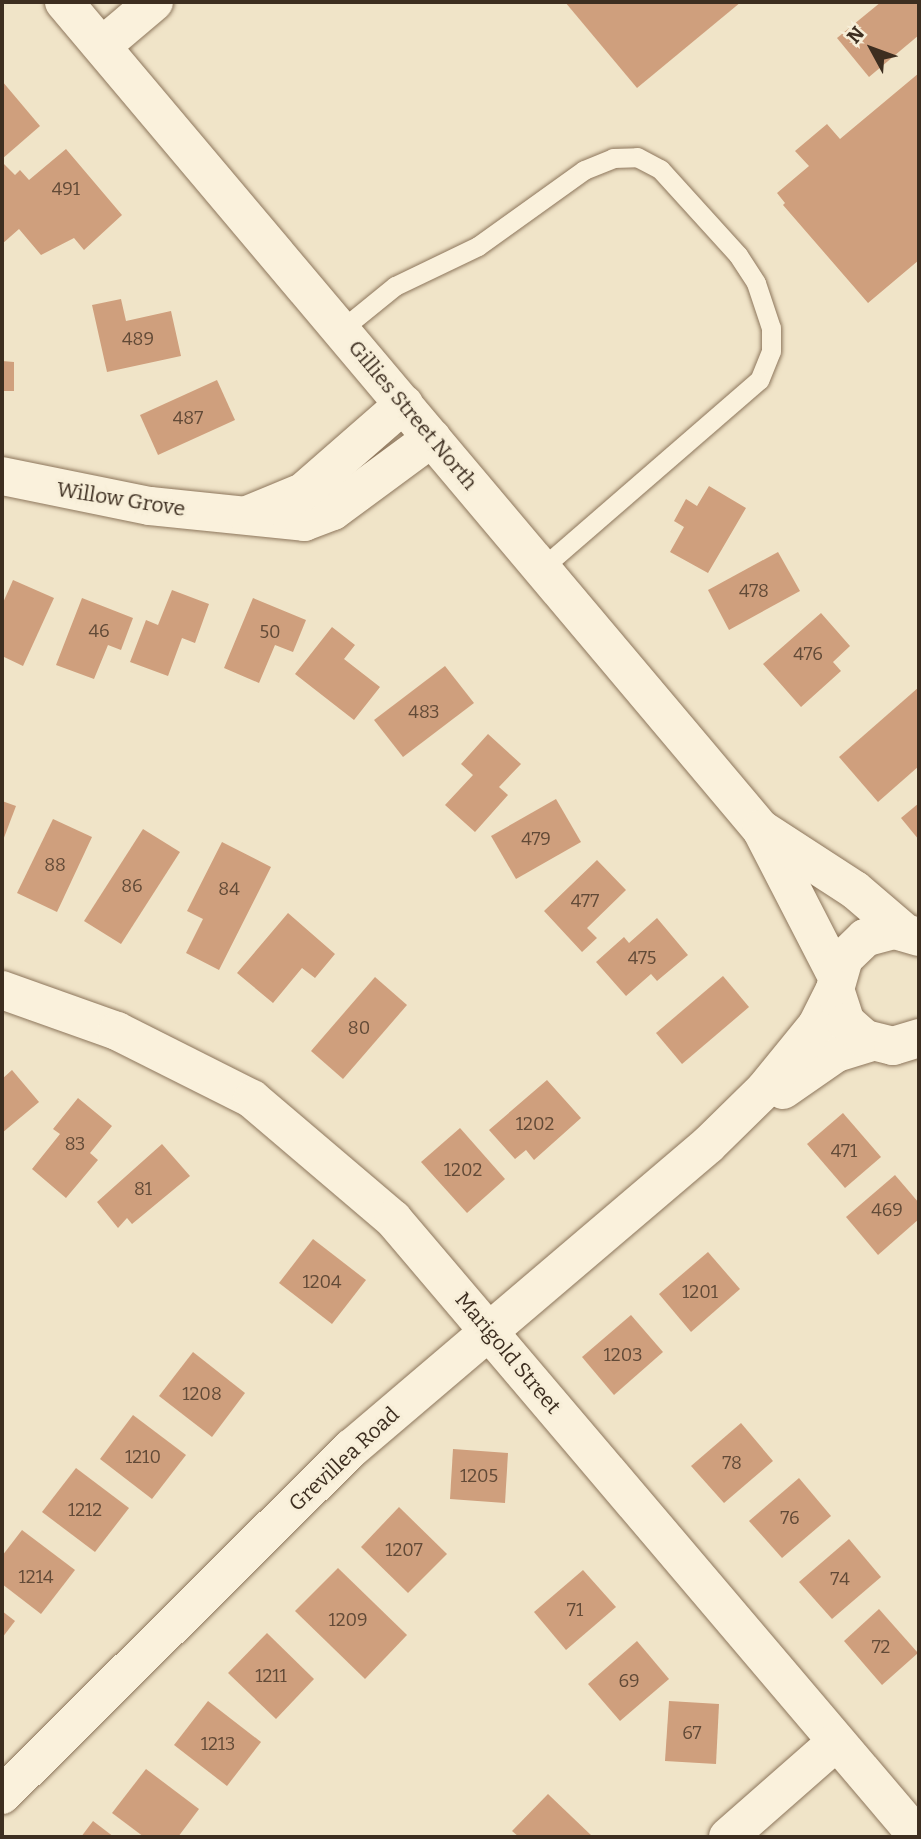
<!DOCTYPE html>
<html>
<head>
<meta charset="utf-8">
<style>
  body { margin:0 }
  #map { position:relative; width:921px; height:1839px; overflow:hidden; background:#f0e4c8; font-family:Bitter,serif }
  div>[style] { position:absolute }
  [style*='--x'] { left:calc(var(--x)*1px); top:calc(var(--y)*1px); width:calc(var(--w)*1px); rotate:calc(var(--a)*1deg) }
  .building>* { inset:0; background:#cf9f7d }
  .roads { filter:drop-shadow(0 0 2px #8d765c) drop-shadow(0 0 2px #8d765c) }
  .service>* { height:19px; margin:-9.5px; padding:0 9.5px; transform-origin:9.5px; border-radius:9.5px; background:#faf1dc }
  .minor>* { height:38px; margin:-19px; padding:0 19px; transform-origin:19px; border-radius:19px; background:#faf1dc }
  .tertiary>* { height:38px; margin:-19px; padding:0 19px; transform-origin:19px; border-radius:19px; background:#faf1dc }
  .secondary>* { height:38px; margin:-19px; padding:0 19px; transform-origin:19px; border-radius:19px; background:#faf1dc }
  span { translate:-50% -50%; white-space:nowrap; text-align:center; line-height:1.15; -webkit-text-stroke:5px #f7eed8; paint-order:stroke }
  .number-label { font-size:18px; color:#624a37 }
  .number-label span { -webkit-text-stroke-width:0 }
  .street-label { font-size:21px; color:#3d2e20 }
  .frame { position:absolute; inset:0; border:4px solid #3d2e20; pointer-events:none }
  .north { position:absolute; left:837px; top:14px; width:70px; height:70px; -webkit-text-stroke:5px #f7eed8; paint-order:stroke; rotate:311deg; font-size:19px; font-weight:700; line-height:28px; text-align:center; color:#3d2e20 }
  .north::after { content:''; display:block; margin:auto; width:24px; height:32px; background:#3d2e20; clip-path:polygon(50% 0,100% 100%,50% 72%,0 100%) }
</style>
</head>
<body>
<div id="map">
  <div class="building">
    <i style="clip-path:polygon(565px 2px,741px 2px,637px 88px)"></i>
    <i style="clip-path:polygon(881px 2px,919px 2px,919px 35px,869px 77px,837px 38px)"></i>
    <i style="clip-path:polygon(919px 73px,919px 260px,868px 303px,783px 205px,785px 203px,777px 193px,809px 166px,795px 151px,827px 124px,840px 139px)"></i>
    <i style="clip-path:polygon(2px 81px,40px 126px,2px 159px)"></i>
    <i style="clip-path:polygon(66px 149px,122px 215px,84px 250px,74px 238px,41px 255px,19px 229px,2px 244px,2px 162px,15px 175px,20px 170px,29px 180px)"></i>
    <i style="clip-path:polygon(121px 299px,126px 321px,171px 311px,181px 356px,107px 372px,92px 305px)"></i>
    <i style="clip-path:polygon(2px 361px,14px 362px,14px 391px,2px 391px)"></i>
    <i style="clip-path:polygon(217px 380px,235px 420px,158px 455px,140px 415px)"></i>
    <i style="clip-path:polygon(709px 486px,746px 508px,708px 573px,670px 552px,684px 527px,674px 521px,686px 499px,697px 506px)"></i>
    <i style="clip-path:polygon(778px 552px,800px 591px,729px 630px,708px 590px)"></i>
    <i style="clip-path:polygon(13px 580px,54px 598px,23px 666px,2px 656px,2px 605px)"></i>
    <i style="clip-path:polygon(172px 590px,209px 604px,195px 643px,182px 638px,168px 676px,130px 662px,146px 620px,158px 625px)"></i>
    <i style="clip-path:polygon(82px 598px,133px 618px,121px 650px,108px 645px,94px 679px,56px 665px)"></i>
    <i style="clip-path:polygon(253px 598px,306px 620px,293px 652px,275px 645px,259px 683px,224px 668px)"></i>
    <i style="clip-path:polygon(821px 613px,850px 646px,833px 662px,841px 671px,801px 707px,763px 664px)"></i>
    <i style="clip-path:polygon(332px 627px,355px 645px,344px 659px,380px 687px,354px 720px,295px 674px)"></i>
    <i style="clip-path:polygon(445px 666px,474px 703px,403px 757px,374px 720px)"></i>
    <i style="clip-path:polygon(919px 687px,919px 766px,878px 802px,839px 757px)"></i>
    <i style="clip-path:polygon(488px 734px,521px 764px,499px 787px,508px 795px,475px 832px,445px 805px,473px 775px,461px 764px)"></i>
    <i style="clip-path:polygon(556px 799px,581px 842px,516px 879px,491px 836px)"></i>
    <i style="clip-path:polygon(2px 801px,16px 806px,2px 843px)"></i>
    <i style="clip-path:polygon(919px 803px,919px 840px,901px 818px)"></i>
    <i style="clip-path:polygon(53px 819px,92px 837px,57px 912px,17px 893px)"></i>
    <i style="clip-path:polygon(143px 829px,180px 852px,121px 944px,84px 921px)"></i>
    <i style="clip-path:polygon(222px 842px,271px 867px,219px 970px,186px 953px,203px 919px,187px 911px)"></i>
    <i style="clip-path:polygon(597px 860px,626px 890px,587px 928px,597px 938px,582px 952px,544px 911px)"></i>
    <i style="clip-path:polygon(288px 913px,335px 954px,315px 978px,302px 968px,273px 1003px,237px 973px)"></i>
    <i style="clip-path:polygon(657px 918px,688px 955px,657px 981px,651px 974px,626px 996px,596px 962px,624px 937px,629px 943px)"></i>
    <i style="clip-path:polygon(723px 976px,749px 1007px,682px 1064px,656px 1033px)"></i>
    <i style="clip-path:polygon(375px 977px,407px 1005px,343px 1079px,311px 1051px)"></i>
    <i style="clip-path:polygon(12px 1070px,39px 1102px,2px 1133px,2px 1079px)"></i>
    <i style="clip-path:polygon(547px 1080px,581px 1118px,534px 1160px,526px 1150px,515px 1159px,489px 1130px)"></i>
    <i style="clip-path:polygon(78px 1098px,112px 1126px,90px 1153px,98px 1160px,66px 1198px,32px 1169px,60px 1134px,53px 1129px)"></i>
    <i style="clip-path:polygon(843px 1113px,881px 1157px,845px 1188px,807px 1144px)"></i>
    <i style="clip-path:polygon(460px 1128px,505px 1179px,467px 1213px,421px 1162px)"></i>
    <i style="clip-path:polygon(162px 1144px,190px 1176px,132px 1224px,127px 1218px,118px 1228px,97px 1202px)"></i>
    <i style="clip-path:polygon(895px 1175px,919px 1203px,919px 1219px,878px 1255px,846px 1217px)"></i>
    <i style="clip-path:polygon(313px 1239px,366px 1280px,332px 1324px,279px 1283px)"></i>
    <i style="clip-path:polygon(708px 1252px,740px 1289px,691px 1332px,659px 1294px)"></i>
    <i style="clip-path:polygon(631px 1315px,663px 1352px,614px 1395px,582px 1357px)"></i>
    <i style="clip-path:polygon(193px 1352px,245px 1393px,212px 1437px,159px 1396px)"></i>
    <i style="clip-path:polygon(133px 1415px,186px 1455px,152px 1499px,100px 1459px)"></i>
    <i style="clip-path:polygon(741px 1423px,773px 1461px,724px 1503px,691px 1466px)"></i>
    <i style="clip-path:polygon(453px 1449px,508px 1453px,505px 1503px,450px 1499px)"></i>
    <i style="clip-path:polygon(76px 1468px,129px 1508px,95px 1552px,42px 1512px)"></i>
    <i style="clip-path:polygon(799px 1478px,831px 1516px,782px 1558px,749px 1521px)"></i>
    <i style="clip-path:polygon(399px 1507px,447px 1554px,408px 1593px,361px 1547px)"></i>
    <i style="clip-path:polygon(22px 1530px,75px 1570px,41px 1614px,2px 1584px,2px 1556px)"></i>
    <i style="clip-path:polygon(849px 1539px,881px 1577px,832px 1619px,799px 1582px)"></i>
    <i style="clip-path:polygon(338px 1568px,407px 1635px,365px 1679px,295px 1611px)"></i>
    <i style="clip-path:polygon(583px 1570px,616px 1607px,566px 1650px,534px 1612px)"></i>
    <i style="clip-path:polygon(879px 1609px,918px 1653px,882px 1685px,844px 1641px)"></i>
    <i style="clip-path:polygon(2px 1611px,15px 1621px,2px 1638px)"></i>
    <i style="clip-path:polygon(267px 1633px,314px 1679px,276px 1719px,228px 1673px)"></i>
    <i style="clip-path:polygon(637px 1641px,669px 1679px,620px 1721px,588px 1684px)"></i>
    <i style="clip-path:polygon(208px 1701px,261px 1742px,227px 1786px,174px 1745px)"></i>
    <i style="clip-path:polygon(669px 1701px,719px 1704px,716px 1764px,665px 1761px)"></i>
    <i style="clip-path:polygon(146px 1769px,199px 1809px,178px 1837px,144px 1837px,112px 1813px)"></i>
    <i style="clip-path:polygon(548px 1794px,593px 1837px,519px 1837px,512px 1831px)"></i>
    <i style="clip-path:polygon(93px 1821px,114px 1837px,81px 1837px)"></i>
  </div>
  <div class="roads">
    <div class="service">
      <i style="--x:342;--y:329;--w:68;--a:-39.1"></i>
      <i style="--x:395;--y:286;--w:92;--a:-25.7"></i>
      <i style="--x:478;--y:246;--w:130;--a:-35.6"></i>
      <i style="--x:584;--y:170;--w:31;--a:-22"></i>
      <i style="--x:613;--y:158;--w:24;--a:-2"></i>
      <i style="--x:637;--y:157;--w:26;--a:28"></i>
      <i style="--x:660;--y:169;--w:116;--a:47.8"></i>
      <i style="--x:738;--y:255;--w:33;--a:57"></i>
      <i style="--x:756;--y:283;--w:47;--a:71.6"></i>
      <i style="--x:771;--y:328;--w:23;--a:90"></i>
      <i style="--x:771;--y:351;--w:31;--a:112"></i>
      <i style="--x:759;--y:380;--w:287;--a:139.1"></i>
    </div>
    <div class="minor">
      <i style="--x:102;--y:46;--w:68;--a:-40.2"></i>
      <i style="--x:2;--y:476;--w:151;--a:11.5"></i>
      <i style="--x:150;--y:506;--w:155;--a:5.9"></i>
      <i style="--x:304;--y:522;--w:31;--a:-21"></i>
      <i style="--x:333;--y:511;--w:123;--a:-36.4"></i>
      <i style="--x:247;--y:515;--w:61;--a:-22.3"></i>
      <i style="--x:303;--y:492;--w:134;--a:-41.1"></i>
      <i style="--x:2;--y:990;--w:122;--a:19.6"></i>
      <i style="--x:117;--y:1031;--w:151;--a:26.7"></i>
      <i style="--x:252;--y:1099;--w:185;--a:40.4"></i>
      <i style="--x:393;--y:1219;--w:811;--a:49.65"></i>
      <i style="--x:728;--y:1837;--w:144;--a:-41.3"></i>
    </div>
    <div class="tertiary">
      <i style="--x:783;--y:1090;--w:65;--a:-34.9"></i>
      <i style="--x:836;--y:1053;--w:39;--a:-17"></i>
      <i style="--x:2;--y:1795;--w:493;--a:-44.8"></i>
      <i style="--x:352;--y:1448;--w:467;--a:-40.4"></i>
      <i style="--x:708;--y:1145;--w:80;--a:-44.5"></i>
      <i style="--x:765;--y:1089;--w:82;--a:-50.9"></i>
      <i style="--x:817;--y:1025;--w:40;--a:-63.4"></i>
    </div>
    <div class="secondary">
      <i style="--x:64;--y:2;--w:1082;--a:49.88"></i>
      <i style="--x:761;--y:829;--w:166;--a:62.8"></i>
      <i style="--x:761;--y:829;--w:112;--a:33"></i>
      <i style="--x:855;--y:890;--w:65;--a:40.6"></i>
      <i style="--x:919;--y:937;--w:26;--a:-164"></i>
      <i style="--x:894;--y:930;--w:30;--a:165"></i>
      <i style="--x:865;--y:938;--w:29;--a:136"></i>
      <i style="--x:844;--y:958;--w:32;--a:106"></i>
      <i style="--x:835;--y:989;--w:35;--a:72"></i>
      <i style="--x:846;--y:1022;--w:25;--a:42"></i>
      <i style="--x:865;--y:1039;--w:29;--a:14"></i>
      <i style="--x:893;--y:1046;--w:27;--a:-17"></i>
    </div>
  </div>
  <div class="number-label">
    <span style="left:66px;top:189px">491</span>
    <span style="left:138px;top:339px">489</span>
    <span style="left:188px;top:418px">487</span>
    <span style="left:754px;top:591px">478</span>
    <span style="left:99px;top:631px">46</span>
    <span style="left:270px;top:632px">50</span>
    <span style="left:808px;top:654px">476</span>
    <span style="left:424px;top:712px">483</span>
    <span style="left:536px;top:839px">479</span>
    <span style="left:55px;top:865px">88</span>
    <span style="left:132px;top:886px">86</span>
    <span style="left:229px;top:889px">84</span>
    <span style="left:585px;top:901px">477</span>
    <span style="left:642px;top:958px">475</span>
    <span style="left:359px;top:1028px">80</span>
    <span style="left:535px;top:1124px">1202</span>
    <span style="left:75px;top:1144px">83</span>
    <span style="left:844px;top:1151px">471</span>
    <span style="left:463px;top:1170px">1202</span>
    <span style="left:143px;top:1189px">81</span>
    <span style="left:887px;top:1210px">469</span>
    <span style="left:322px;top:1282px">1204</span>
    <span style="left:700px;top:1292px">1201</span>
    <span style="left:623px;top:1355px">1203</span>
    <span style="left:202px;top:1394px">1208</span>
    <span style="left:143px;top:1457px">1210</span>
    <span style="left:732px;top:1463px">78</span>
    <span style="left:479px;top:1476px">1205</span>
    <span style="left:85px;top:1510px">1212</span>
    <span style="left:790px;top:1518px">76</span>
    <span style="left:404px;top:1550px">1207</span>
    <span style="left:36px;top:1577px">1214</span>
    <span style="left:840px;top:1579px">74</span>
    <span style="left:575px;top:1610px">71</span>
    <span style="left:348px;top:1620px">1209</span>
    <span style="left:881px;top:1647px">72</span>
    <span style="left:271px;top:1676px">1211</span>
    <span style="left:629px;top:1681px">69</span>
    <span style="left:692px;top:1733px">67</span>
    <span style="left:218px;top:1744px">1213</span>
  </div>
  <div class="street-label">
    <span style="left:413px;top:415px;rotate:50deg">Gillies Street North</span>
    <span style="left:121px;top:499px;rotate:9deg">Willow Grove</span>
    <span style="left:508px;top:1353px;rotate:50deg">Marigold Street</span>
    <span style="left:344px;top:1459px;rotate:-43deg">Grevillea Road</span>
  </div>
  <div class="frame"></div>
  <div class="north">N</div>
</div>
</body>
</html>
